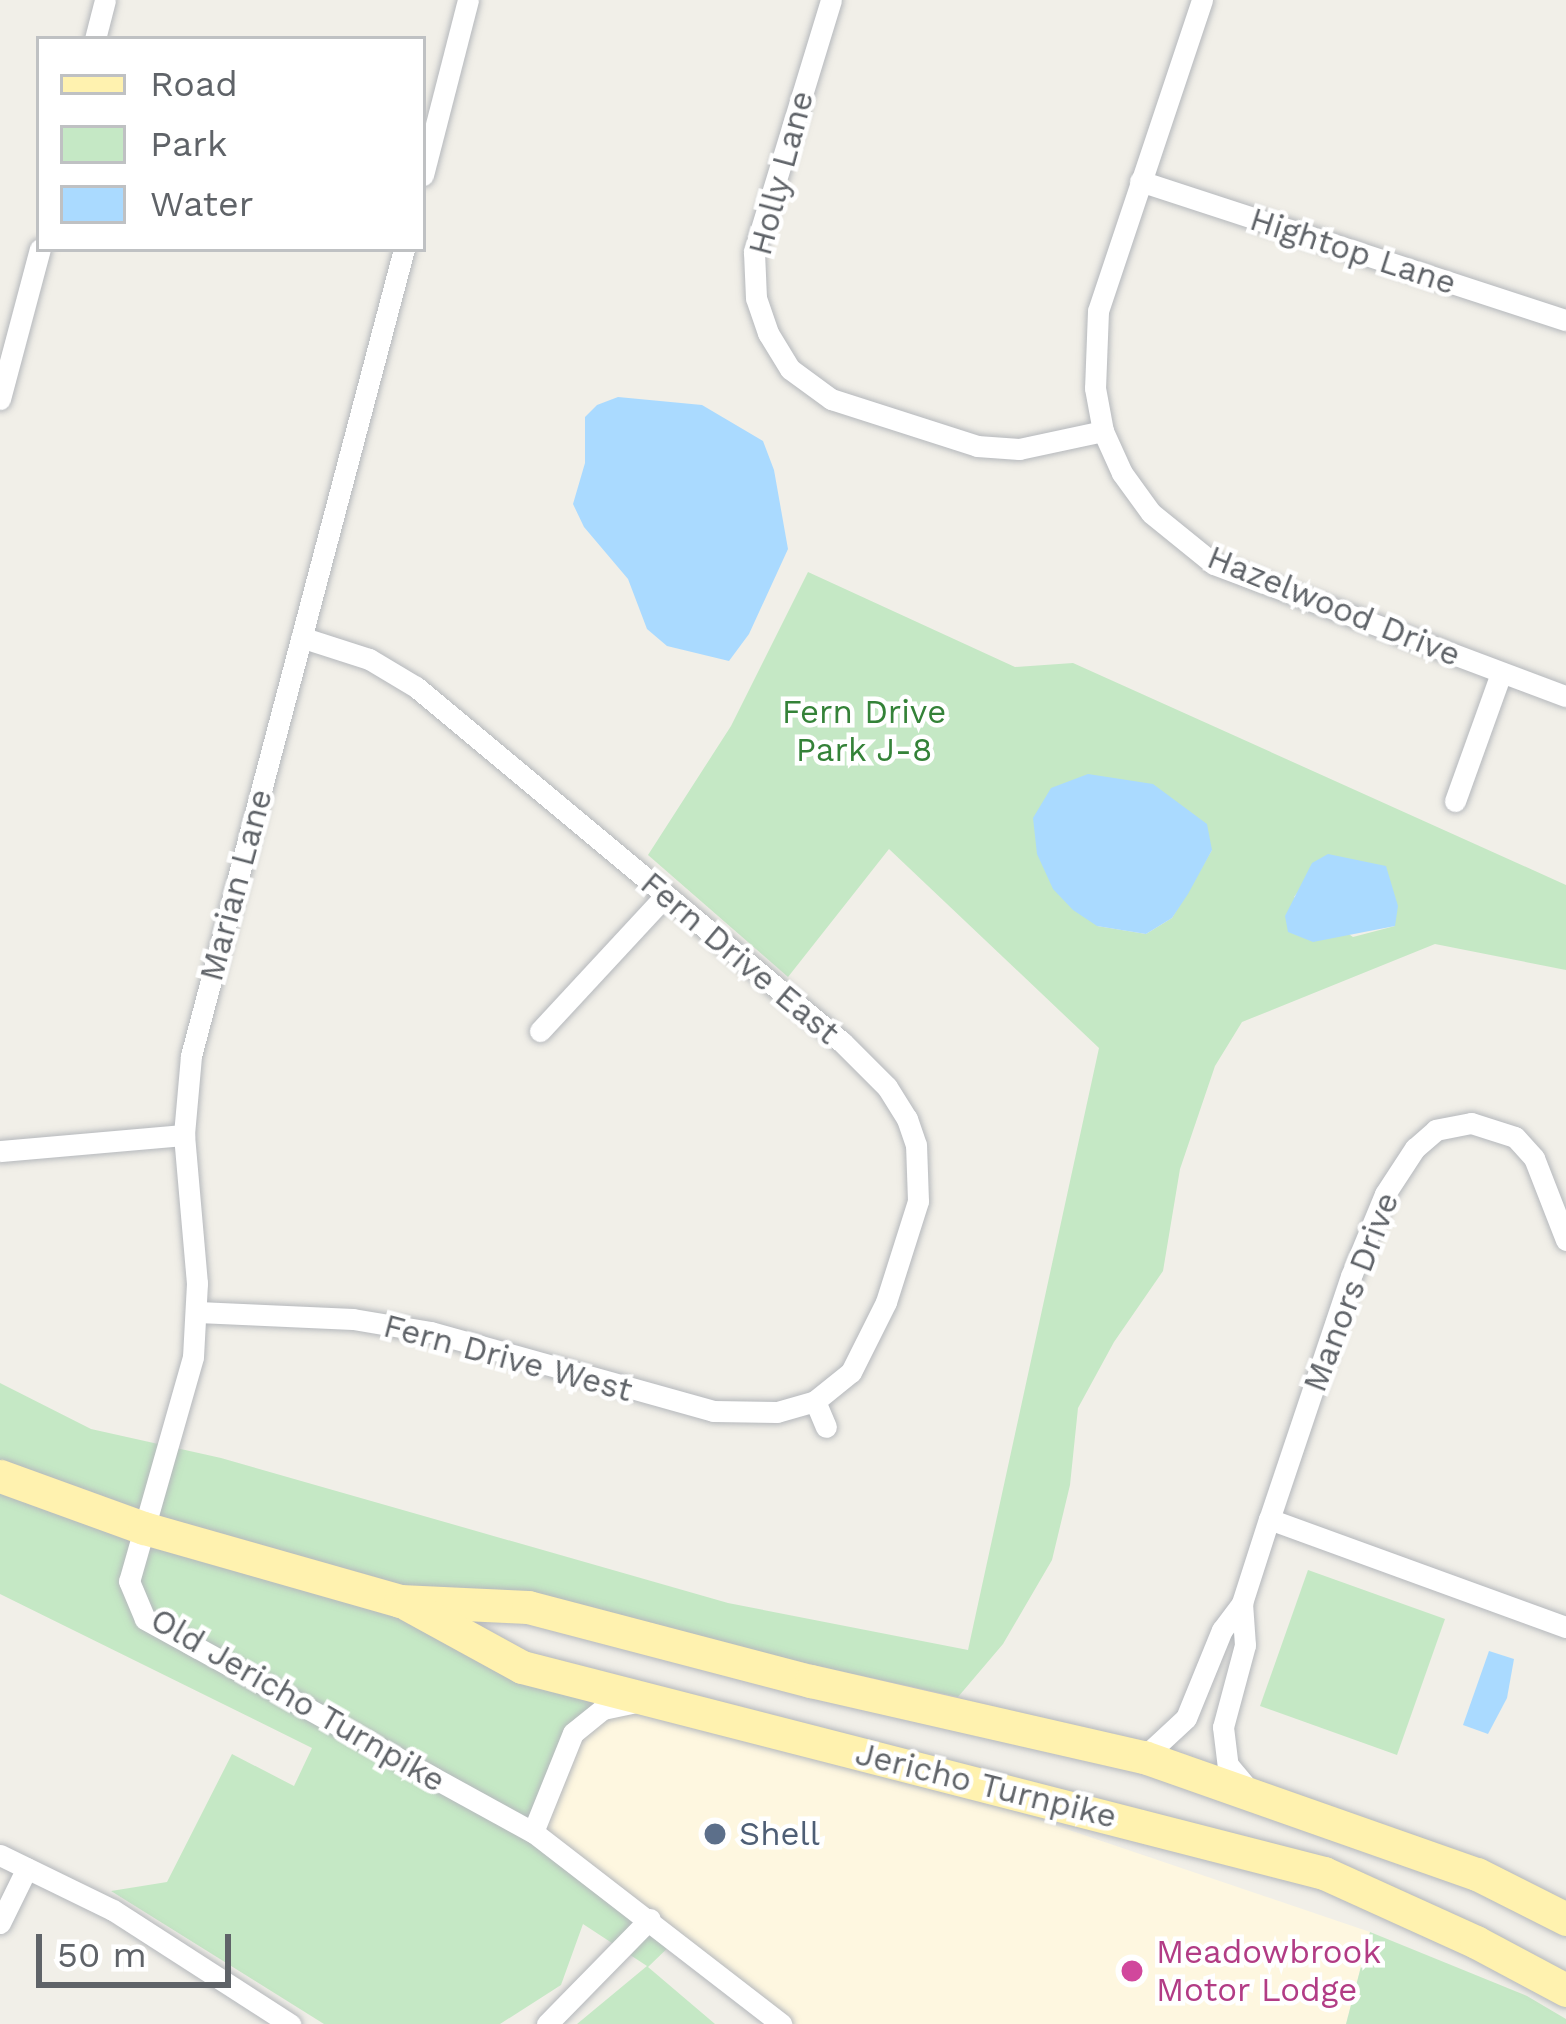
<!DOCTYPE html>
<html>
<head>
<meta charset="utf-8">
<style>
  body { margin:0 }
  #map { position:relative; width:1566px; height:2024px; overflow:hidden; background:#f1efe8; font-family:"Work Sans",sans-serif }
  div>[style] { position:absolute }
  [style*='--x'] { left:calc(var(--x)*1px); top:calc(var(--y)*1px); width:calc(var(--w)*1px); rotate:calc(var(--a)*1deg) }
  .commercial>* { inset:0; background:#fef7e0 }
  .green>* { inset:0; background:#c5e8c5 }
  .water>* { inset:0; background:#aadaff }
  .roads { filter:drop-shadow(0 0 3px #b5b8bc) drop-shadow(0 0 3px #b5b8bc) }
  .street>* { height:21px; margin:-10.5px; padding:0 10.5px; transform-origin:10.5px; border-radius:10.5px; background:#fff }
  .primary>* { height:33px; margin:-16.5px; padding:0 16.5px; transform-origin:16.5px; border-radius:16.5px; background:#fff2af }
  .dots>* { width:33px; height:33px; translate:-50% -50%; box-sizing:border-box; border:6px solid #fff; border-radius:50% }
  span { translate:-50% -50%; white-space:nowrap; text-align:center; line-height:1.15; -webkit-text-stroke:9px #fff; paint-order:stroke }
  .street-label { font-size:33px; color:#5f6368 }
  .park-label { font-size:33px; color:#348238 }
  .service-label { font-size:33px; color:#4e5e75 }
  .left { translate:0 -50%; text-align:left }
  .hotel-label { font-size:33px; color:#b23c85 }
  .legend { position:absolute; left:36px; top:36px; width:390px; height:216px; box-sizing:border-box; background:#fff; border:3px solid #bfc1c3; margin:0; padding:15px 21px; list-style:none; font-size:36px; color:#5f6368 }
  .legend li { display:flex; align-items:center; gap:24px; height:60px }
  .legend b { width:60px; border:3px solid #bfc1c3 }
  .scale { position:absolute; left:36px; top:1934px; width:195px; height:54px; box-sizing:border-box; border:6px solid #5f6368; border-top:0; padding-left:15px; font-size:36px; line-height:42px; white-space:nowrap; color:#5f6368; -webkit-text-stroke:9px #fff; paint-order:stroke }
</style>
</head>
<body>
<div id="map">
  <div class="commercial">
    <i style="clip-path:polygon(650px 1702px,866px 1761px,1370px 1932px,1346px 2024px,784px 2024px,535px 1832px,563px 1756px,603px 1711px)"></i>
  </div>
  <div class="green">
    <i style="clip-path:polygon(evenodd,808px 572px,1015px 667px,1073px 663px,1566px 885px,1566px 970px,1435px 944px,1242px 1022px,1215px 1066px,1180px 1169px,1163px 1271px,1114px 1342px,1078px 1408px,1070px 1485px,1052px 1560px,1003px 1644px,958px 1697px,533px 1603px,402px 1600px,650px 1702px,604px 1711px,576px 1734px,535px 1831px,678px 1938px,648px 1967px,715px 2024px,577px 2024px,647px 1966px,583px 1924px,561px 1985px,500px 2024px,324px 2024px,111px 1891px,167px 1882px,232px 1754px,294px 1786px,312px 1748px,0 1594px,0 1383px,91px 1429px,221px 1458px,728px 1603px,968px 1650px,1099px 1048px,889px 849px,788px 977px,648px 855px,731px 726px,808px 572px,1212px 850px,1172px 918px,1146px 934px,1097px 926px,1212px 850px,808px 572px,1304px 884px,1395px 926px,1353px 937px,1294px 897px,1304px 884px)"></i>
    <i style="clip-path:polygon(1308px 1570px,1445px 1619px,1397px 1755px,1260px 1706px)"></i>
    <i style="clip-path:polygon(1370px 1932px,1527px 1996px,1566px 2019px,1566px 2024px,1346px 2024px)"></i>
  </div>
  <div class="water">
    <i style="clip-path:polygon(618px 397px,702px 405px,763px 441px,774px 470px,788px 549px,749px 634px,729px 661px,667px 646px,647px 629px,628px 579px,584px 527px,573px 504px,585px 463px,585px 417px,597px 405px)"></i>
    <i style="clip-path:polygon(1088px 774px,1153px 784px,1207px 824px,1212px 850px,1188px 894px,1172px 918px,1146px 934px,1097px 926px,1073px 910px,1053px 889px,1037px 854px,1033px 818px,1051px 788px)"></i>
    <i style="clip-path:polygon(1328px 854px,1386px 866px,1398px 906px,1395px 926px,1313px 942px,1288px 932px,1285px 916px,1312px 863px)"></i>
    <i style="clip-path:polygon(1489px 1651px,1514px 1659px,1507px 1698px,1488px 1734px,1463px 1725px)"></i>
  </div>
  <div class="roads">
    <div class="street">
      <i style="--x:831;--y:0;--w:264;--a:107"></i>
      <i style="--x:754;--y:252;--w:46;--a:87.5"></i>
      <i style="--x:756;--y:298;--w:37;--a:71"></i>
      <i style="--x:768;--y:333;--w:42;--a:58.6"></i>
      <i style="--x:790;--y:369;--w:51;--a:36.2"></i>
      <i style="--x:831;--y:399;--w:153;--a:17.8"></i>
      <i style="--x:977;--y:446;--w:42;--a:4.1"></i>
      <i style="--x:1019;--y:449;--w:86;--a:-12.1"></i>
      <i style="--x:1202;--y:0;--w:328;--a:108.5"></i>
      <i style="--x:1098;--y:311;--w:77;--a:92.2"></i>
      <i style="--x:1095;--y:388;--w:44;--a:79.5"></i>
      <i style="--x:1103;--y:431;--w:46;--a:65.7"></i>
      <i style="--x:1122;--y:473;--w:49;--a:54.1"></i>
      <i style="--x:1151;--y:513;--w:81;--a:39"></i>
      <i style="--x:1214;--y:564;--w:376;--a:20.6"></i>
      <i style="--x:95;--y:39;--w:40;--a:-75.6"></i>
      <i style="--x:423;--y:175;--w:181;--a:-75.6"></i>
      <i style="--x:1140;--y:181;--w:448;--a:18.1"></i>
      <i style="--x:404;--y:249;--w:835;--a:104.79"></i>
      <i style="--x:191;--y:1056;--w:79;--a:95.1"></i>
      <i style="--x:184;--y:1135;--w:149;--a:85"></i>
      <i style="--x:197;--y:1283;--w:74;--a:93.1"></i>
      <i style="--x:193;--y:1357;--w:233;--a:105.9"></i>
      <i style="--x:129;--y:1581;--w:41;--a:67.2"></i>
      <i style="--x:145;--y:1619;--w:443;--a:28.8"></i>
      <i style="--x:533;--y:1832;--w:314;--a:37.7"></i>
      <i style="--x:0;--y:399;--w:155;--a:-75.1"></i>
      <i style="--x:1455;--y:801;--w:136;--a:-70.2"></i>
      <i style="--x:540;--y:1031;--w:184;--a:-47.2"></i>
      <i style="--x:0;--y:1151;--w:185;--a:-5"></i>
      <i style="--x:1566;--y:1240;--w:88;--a:-111.3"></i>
      <i style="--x:1534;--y:1158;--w:28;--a:-132"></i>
      <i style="--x:1515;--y:1137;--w:46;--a:-162.3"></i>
      <i style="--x:1471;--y:1123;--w:36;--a:169"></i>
      <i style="--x:1436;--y:1130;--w:28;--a:139"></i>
      <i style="--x:1415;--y:1148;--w:55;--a:123.1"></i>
      <i style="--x:1385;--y:1194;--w:89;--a:112.5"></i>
      <i style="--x:1351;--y:1276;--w:256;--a:108.6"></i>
      <i style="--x:1269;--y:1519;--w:316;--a:20"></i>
      <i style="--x:198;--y:1312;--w:155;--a:2.6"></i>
      <i style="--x:353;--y:1319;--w:79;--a:9.5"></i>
      <i style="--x:431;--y:1332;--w:293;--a:15.6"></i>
      <i style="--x:713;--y:1411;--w:64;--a:0.9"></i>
      <i style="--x:777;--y:1412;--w:40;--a:-16"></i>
      <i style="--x:815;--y:1401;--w:46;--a:-38.9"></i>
      <i style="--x:851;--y:1372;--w:78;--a:-63.4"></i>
      <i style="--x:886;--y:1302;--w:106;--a:-72.4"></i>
      <i style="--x:918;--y:1201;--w:56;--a:-92"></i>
      <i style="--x:916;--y:1145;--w:28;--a:-109"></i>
      <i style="--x:907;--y:1119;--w:38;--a:-122"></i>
      <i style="--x:887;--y:1087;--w:64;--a:-135"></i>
      <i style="--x:842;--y:1042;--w:555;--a:-140.19"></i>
      <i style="--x:416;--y:687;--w:55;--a:-149.2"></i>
      <i style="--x:369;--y:659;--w:71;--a:-162.1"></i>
      <i style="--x:815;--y:1401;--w:28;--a:67"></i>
      <i style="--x:1242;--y:1603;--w:88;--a:-72.2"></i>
      <i style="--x:1144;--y:1757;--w:57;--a:-42.9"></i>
      <i style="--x:1186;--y:1718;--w:95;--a:-67.8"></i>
      <i style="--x:1222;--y:1630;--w:34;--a:-53"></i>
      <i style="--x:1242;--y:1603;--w:42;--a:85.9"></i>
      <i style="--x:1245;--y:1645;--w:85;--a:105"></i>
      <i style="--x:1223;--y:1727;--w:38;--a:83"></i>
      <i style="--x:1228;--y:1765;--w:31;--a:50"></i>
      <i style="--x:533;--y:1832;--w:107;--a:-68"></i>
      <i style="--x:573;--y:1733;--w:38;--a:-39"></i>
      <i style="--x:603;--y:1709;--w:34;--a:-12"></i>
      <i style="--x:0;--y:1855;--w:126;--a:26"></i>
      <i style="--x:113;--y:1910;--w:211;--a:32.8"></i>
      <i style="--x:0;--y:1923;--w:61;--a:-63.9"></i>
      <i style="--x:547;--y:2024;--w:147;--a:-45.6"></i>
    </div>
    <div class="primary">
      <i style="--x:0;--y:1476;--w:153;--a:19.9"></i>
      <i style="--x:144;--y:1528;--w:266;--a:15.9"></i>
      <i style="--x:400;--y:1601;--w:128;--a:2.7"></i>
      <i style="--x:528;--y:1607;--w:293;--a:14.7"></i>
      <i style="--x:811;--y:1681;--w:342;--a:12.9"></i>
      <i style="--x:1144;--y:1757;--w:353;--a:19.4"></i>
      <i style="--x:1477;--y:1874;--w:100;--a:26.8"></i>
      <i style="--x:407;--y:1604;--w:131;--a:28.7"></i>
      <i style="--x:522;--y:1667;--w:828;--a:14.41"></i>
      <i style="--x:1324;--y:1873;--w:167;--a:24.4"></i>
      <i style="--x:1476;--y:1942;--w:102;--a:28.1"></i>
    </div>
  </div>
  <div class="dots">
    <i style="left:715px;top:1834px;background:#5c6f8a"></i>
    <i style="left:1132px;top:1971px;background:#d1479c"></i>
  </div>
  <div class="street-label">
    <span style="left:781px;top:173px;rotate:-75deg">Holly Lane</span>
    <span style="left:1353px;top:251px;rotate:18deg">Hightop Lane</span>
    <span style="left:1334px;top:606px;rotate:22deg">Hazelwood Drive</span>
    <span style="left:236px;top:885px;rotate:-75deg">Marian Lane</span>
    <span style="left:740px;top:958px;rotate:40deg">Fern Drive East</span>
    <span style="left:1351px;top:1292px;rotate:-69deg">Manors Drive</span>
    <span style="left:508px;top:1358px;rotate:15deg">Fern Drive West</span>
    <span style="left:298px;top:1700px;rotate:30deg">Old Jericho Turnpike</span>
    <span style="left:986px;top:1785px;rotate:14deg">Jericho Turnpike</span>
  </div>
  <div class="park-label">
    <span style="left:864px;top:731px">Fern Drive<br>Park J-8</span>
  </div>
  <div class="service-label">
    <span class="left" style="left:739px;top:1834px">Shell</span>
  </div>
  <div class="hotel-label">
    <span class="left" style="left:1156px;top:1971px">Meadowbrook<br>Motor Lodge</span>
  </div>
  <ul class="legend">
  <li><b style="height:15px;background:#fff2af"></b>Road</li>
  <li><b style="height:33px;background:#c5e8c5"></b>Park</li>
  <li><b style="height:33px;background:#aadaff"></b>Water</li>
  </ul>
  <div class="scale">50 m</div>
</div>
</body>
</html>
